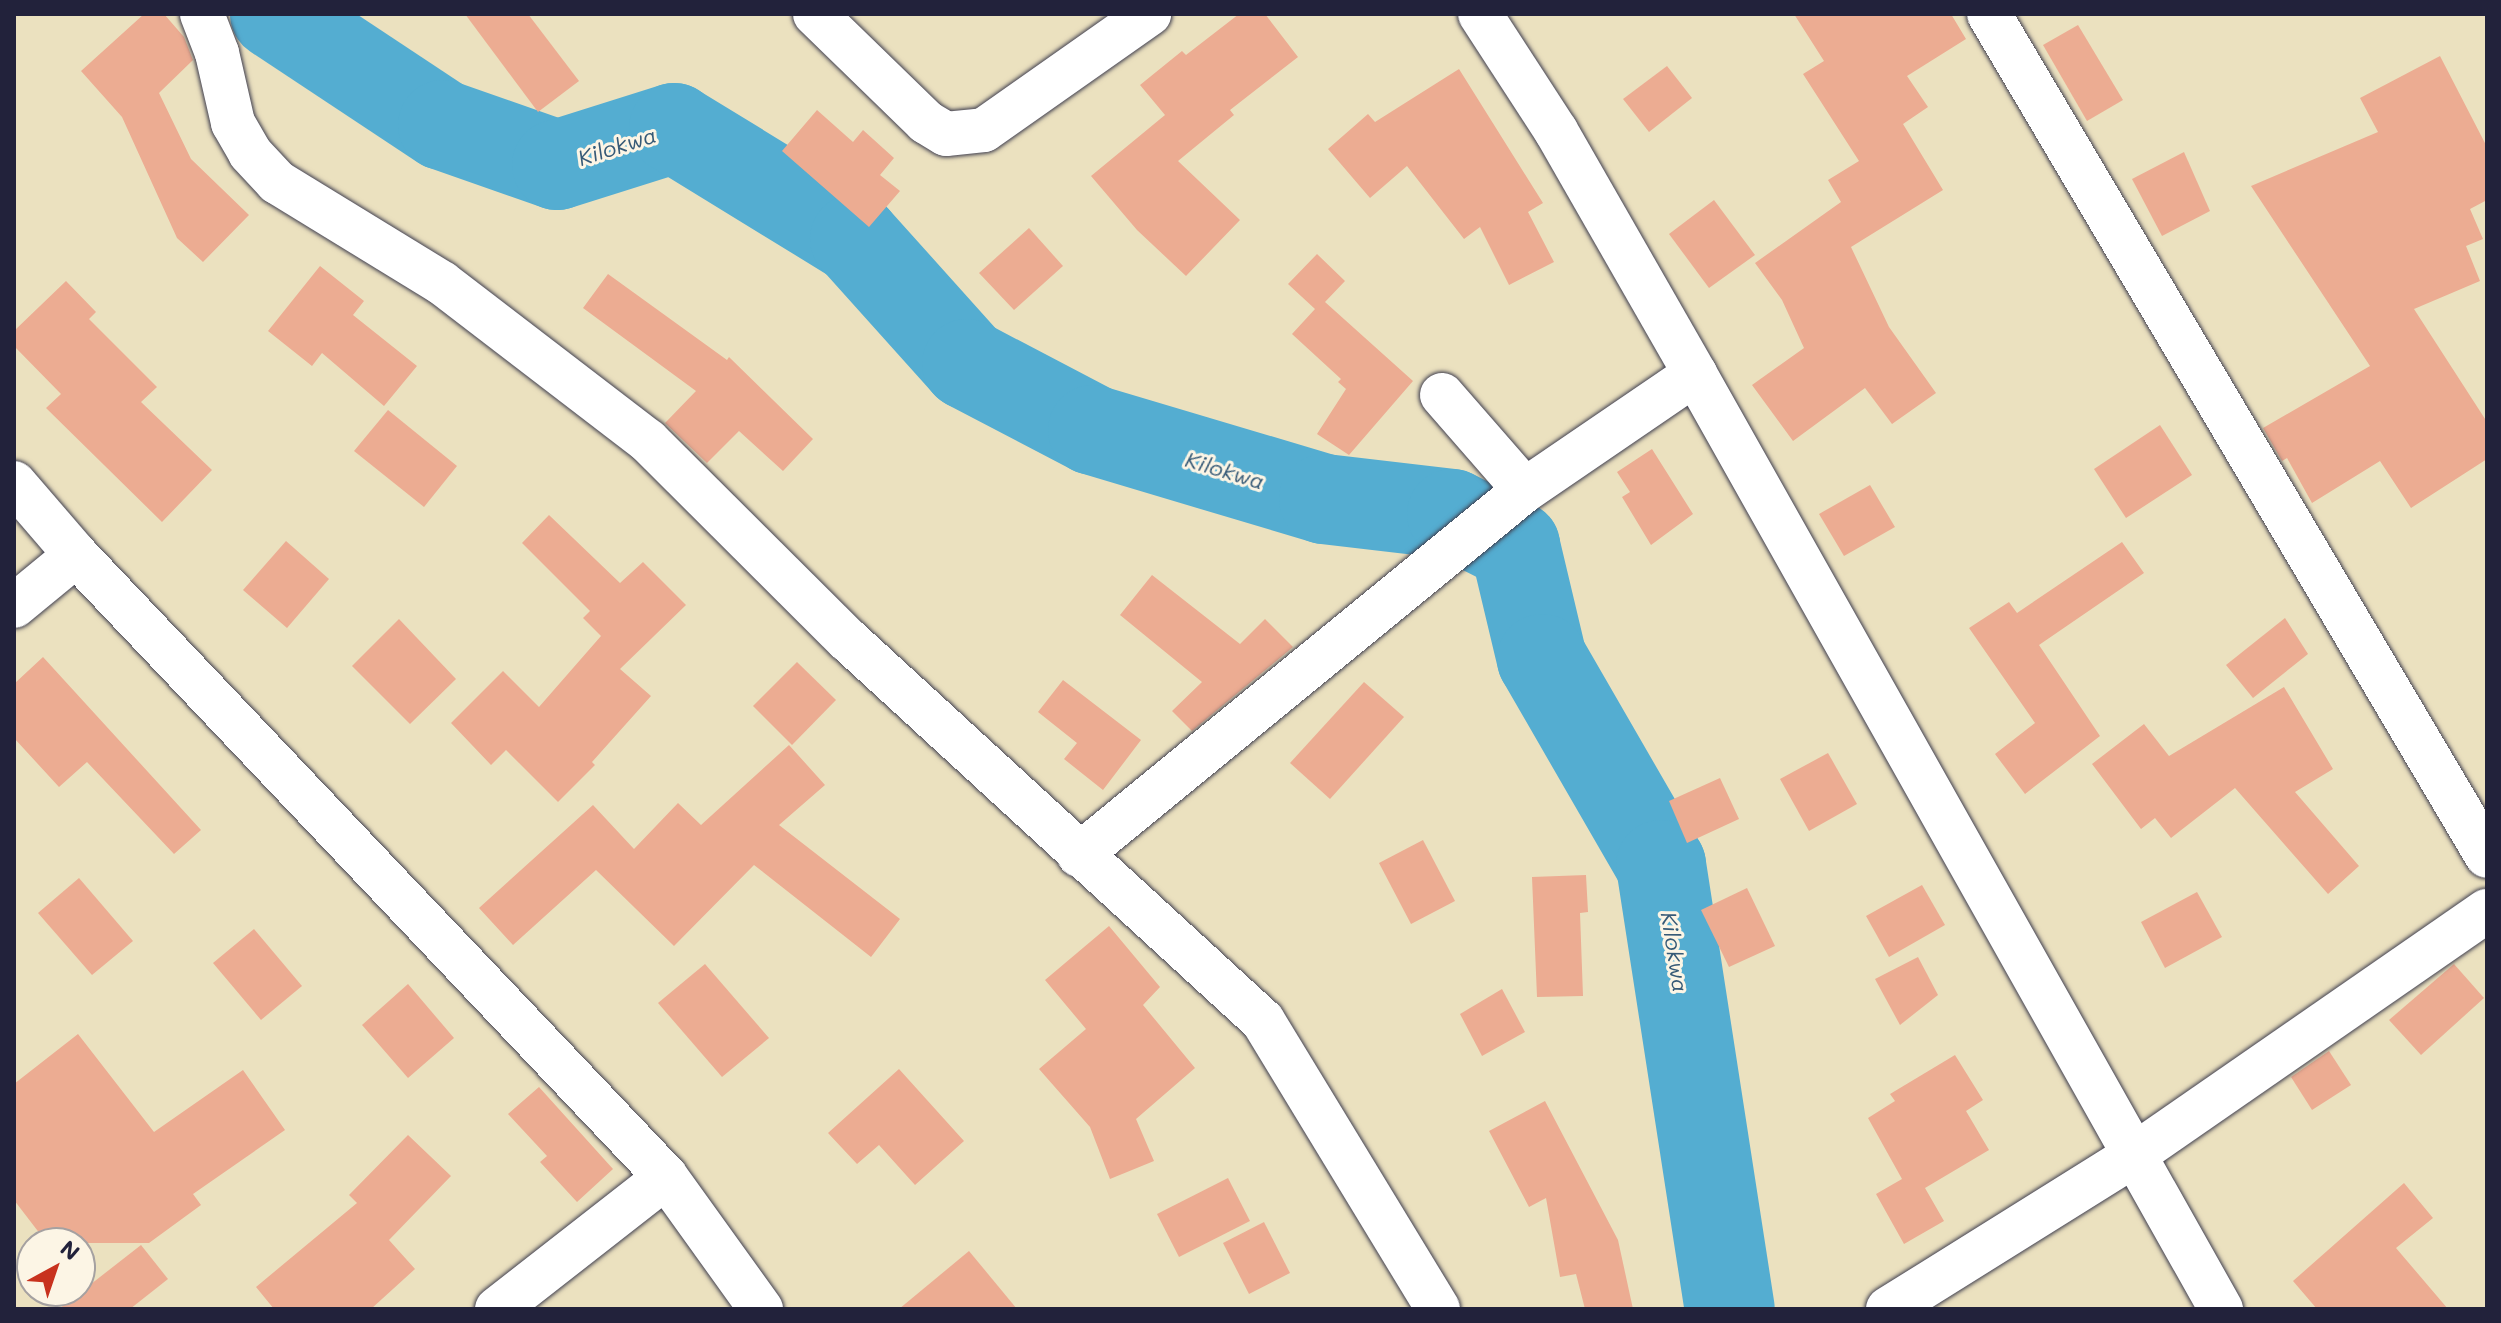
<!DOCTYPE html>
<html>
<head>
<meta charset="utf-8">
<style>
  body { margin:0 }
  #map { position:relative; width:2501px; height:1323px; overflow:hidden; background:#ebe1bf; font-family:Mali,sans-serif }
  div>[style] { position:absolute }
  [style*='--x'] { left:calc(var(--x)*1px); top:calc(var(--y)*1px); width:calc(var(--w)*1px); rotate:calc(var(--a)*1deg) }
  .river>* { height:90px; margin:-45px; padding:0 45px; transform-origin:45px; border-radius:45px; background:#54add1 }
  .building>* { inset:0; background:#ecac92 }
  .roads { filter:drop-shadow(0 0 2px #403f4f) drop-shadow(0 0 2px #403f4f) }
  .minor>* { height:44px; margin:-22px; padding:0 22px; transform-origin:22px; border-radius:22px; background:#fff }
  span { translate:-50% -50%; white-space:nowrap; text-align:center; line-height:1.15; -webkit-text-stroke:6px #fcf5e5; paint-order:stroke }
  .water-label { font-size:22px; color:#365a77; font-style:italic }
  .frame { position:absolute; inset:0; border:16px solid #22223b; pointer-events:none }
  .north { position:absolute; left:16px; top:1227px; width:80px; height:80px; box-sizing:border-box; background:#fcf5e5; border:2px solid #a5a1a1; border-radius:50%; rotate:40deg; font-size:22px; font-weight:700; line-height:32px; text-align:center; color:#22223b }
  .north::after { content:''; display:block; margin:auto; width:28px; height:36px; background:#c8321e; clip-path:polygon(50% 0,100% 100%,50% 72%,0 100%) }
</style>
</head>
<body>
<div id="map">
  <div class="river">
    <i style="--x:275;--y:14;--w:201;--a:33.5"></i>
    <i style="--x:443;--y:125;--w:121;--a:19.3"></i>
    <i style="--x:557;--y:165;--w:123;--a:-17.5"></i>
    <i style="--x:674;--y:128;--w:212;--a:31.5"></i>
    <i style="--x:855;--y:239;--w:168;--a:48.1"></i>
    <i style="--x:967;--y:364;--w:142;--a:27.6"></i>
    <i style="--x:1093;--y:430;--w:241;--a:16.6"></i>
    <i style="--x:1324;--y:499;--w:129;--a:6.7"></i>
    <i style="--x:1452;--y:514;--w:71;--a:26.9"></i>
    <i style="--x:1515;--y:546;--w:116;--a:76.6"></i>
    <i style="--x:1542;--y:659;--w:238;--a:60"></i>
    <i style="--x:1661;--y:865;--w:449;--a:81.2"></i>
  </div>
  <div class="building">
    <i style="clip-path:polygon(144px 14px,164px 14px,184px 37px,193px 60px,159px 93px,191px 159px,249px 215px,203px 262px,177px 238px,122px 117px,81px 71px)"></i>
    <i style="clip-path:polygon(465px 14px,528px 14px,579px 81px,538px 112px)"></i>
    <i style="clip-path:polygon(1239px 14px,1265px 14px,1298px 57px,1230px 110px,1234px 115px,1178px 161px,1240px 220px,1186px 276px,1137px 230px,1091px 176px,1165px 115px,1140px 85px,1182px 51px,1186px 55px)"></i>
    <i style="clip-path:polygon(1794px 14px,1951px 14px,1966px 39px,1907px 76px,1928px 107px,1903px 124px,1943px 190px,1851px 247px,1889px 327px,1936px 393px,1892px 424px,1865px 388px,1793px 441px,1752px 385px,1804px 348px,1782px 300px,1755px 263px,1841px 202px,1828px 180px,1859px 161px,1803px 74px,1824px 61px)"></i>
    <i style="clip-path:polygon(2078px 25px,2123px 100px,2087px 121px,2043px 45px)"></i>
    <i style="clip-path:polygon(2440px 56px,2487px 147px,2487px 200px,2470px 209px,2483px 239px,2466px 246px,2480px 281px,2414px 309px,2487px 422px,2487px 459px,2411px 508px,2380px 461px,2312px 503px,2287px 458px,2282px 461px,2263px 428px,2370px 366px,2251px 186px,2378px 132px,2360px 98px)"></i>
    <i style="clip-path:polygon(1667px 66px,1692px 98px,1649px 132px,1623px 99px)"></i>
    <i style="clip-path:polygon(1459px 69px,1543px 203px,1528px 212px,1554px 262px,1509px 285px,1480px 227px,1464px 239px,1407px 166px,1370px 198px,1328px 149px,1368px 114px,1375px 122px)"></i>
    <i style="clip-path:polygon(817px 110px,853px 142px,863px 130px,894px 158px,880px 175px,900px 191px,869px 227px,782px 151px)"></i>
    <i style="clip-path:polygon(2184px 152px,2210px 211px,2162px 236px,2132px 179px)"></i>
    <i style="clip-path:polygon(1714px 200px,1755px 255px,1709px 288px,1669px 234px)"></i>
    <i style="clip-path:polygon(1029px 228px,1063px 266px,1014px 310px,979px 273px)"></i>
    <i style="clip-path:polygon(1317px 254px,1345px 281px,1325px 302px,1413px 381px,1349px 455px,1317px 434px,1346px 389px,1338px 382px,1341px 379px,1292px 334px,1315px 309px,1288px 284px)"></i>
    <i style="clip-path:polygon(320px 266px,364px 301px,353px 315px,417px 366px,384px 406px,322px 353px,312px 366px,268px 331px)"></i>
    <i style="clip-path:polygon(608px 274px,727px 360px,729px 357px,813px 439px,783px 471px,739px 431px,707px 463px,665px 423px,696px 391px,583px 308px)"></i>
    <i style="clip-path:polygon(66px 281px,96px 312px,89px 319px,157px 387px,141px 402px,212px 470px,162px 522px,46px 408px,61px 394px,14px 346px,14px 331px)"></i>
    <i style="clip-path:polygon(388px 410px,457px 466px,424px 507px,354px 451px)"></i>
    <i style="clip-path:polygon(2160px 425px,2192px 475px,2126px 518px,2094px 469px)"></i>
    <i style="clip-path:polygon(1652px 449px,1693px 514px,1651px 545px,1622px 497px,1630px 492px,1617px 472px)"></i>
    <i style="clip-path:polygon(1870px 485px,1895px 527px,1844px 556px,1819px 514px)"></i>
    <i style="clip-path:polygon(549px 515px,620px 583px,643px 562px,686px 605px,620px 669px,651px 696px,592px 762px,595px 765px,558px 802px,506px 750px,491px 765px,451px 723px,503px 671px,539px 707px,601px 636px,583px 618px,590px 611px,522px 543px)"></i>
    <i style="clip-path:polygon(286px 541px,329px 579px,287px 628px,243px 590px)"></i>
    <i style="clip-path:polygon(2122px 542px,2144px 573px,2039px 645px,2100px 736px,2025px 794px,1995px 754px,2035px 723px,1969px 628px,2009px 602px,2017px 613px)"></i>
    <i style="clip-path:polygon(1152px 575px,1240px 644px,1265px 619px,1293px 647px,1192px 731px,1172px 711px,1202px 682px,1120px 615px)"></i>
    <i style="clip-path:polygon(2285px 618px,2308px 654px,2253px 698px,2226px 665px)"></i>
    <i style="clip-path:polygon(399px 619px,456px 679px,410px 724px,352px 666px)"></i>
    <i style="clip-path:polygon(43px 657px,201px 830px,174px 854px,87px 762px,59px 787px,14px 738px,14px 684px)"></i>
    <i style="clip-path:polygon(797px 662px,836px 700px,792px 745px,753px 706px)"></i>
    <i style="clip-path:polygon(1063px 680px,1141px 740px,1103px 790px,1064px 759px,1077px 743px,1038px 712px)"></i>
    <i style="clip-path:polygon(1364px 682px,1404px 717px,1330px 799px,1290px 763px)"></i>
    <i style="clip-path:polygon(2284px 687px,2333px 769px,2295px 792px,2359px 866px,2328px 894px,2235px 788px,2171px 838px,2155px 818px,2141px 829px,2092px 764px,2144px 724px,2169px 756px)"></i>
    <i style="clip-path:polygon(789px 745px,825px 785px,779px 825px,900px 919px,871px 957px,754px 865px,674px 946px,596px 870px,513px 945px,479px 908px,593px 805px,634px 849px,678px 803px,701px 825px)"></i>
    <i style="clip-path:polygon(1828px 753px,1857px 804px,1809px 831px,1780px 779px)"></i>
    <i style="clip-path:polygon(1720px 778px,1739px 819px,1687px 843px,1669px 801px)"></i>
    <i style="clip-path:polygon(1423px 840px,1455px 901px,1411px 924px,1379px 863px)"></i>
    <i style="clip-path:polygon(1586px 875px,1588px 912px,1580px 913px,1583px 996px,1537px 997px,1532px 877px)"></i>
    <i style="clip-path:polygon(79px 878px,133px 941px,92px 975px,38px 913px)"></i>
    <i style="clip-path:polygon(1922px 885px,1945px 925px,1889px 957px,1866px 916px)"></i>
    <i style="clip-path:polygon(1747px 888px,1775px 946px,1729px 967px,1701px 910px)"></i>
    <i style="clip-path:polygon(2197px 892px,2222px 937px,2165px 968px,2141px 922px)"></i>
    <i style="clip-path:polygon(1109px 926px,1160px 987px,1143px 1005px,1195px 1068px,1136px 1119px,1154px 1161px,1110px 1179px,1090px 1127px,1039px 1069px,1086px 1029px,1045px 980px)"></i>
    <i style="clip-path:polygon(254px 929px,302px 986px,261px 1020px,213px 963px)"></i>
    <i style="clip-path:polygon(1918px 957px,1938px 995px,1900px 1025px,1875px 979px)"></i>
    <i style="clip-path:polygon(705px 964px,769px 1038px,722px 1077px,658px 1003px)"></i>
    <i style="clip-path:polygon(2454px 964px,2484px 998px,2421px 1055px,2389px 1020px)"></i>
    <i style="clip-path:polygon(408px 984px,454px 1038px,408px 1078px,362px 1025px)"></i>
    <i style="clip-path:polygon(1502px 989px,1525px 1032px,1482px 1056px,1460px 1014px)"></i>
    <i style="clip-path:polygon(78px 1034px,154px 1132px,243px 1070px,285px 1130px,193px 1194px,201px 1205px,149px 1243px,47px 1243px,14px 1200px,14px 1084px)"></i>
    <i style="clip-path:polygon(2329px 1051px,2351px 1085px,2312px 1110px,2291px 1077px)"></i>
    <i style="clip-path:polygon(1955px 1055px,1983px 1100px,1966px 1111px,1989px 1150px,1925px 1188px,1944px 1221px,1904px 1244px,1876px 1194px,1902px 1179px,1868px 1118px,1895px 1101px,1890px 1094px)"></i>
    <i style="clip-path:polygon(899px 1069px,964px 1141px,915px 1185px,879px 1145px,857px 1164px,828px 1133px)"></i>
    <i style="clip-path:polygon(539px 1087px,613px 1169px,577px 1202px,540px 1162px,547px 1156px,508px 1114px)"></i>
    <i style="clip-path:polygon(1545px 1101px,1618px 1240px,1633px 1309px,1585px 1309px,1576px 1274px,1560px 1277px,1546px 1198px,1529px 1207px,1489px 1131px)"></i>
    <i style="clip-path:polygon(408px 1135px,451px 1176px,389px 1240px,415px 1269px,371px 1309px,274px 1309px,256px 1287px,357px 1203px,349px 1195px)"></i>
    <i style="clip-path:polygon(1228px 1178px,1250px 1221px,1179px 1257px,1157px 1214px)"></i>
    <i style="clip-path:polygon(2404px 1183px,2433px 1218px,2396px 1248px,2448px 1309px,2317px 1309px,2293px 1281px)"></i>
    <i style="clip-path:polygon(1264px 1222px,1290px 1273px,1249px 1294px,1223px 1243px)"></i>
    <i style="clip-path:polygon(141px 1245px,168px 1279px,130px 1309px,59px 1309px)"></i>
    <i style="clip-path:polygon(969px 1251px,1017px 1309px,899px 1309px)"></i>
  </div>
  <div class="roads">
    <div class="minor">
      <i style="--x:202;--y:14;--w:42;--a:69"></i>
      <i style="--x:217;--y:53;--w:72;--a:77.1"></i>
      <i style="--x:233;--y:123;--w:34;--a:60"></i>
      <i style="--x:250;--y:153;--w:40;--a:47"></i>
      <i style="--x:277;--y:182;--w:193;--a:31.5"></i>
      <i style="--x:442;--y:283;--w:260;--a:37.5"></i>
      <i style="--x:648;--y:441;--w:282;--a:44.9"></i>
      <i style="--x:848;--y:640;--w:563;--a:42.55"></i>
      <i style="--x:1263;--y:1021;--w:337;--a:58.7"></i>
      <i style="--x:815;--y:14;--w:155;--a:44.2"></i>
      <i style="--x:926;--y:122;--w:23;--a:31"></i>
      <i style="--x:946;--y:134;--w:38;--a:-6"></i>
      <i style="--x:984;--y:130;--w:202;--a:-35.1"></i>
      <i style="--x:1480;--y:14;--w:140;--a:57"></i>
      <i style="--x:1556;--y:131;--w:280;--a:60.2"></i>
      <i style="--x:1695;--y:374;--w:1073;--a:60.64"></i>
      <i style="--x:1989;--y:14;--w:978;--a:59.4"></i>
      <i style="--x:1442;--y:395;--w:126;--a:48.9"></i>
      <i style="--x:1525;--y:490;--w:206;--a:-34.3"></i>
      <i style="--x:14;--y:483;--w:95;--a:49.3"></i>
      <i style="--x:76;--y:555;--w:857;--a:46.51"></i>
      <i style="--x:666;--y:1177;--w:163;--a:54.3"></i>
      <i style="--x:14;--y:606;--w:80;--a:-39.4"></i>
      <i style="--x:1079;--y:855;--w:576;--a:-39.3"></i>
      <i style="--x:497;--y:1309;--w:214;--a:-38"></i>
      <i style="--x:1888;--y:1309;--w:290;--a:-32"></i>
      <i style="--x:2134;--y:1155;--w:429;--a:-34.7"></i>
    </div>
  </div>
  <div class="water-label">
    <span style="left:617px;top:146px;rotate:-18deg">Kilokwa</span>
    <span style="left:1225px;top:470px;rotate:17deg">Kilokwa</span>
    <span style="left:1675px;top:952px;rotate:81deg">Kilokwa</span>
  </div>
  <div class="frame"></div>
  <div class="north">N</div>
</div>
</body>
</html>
